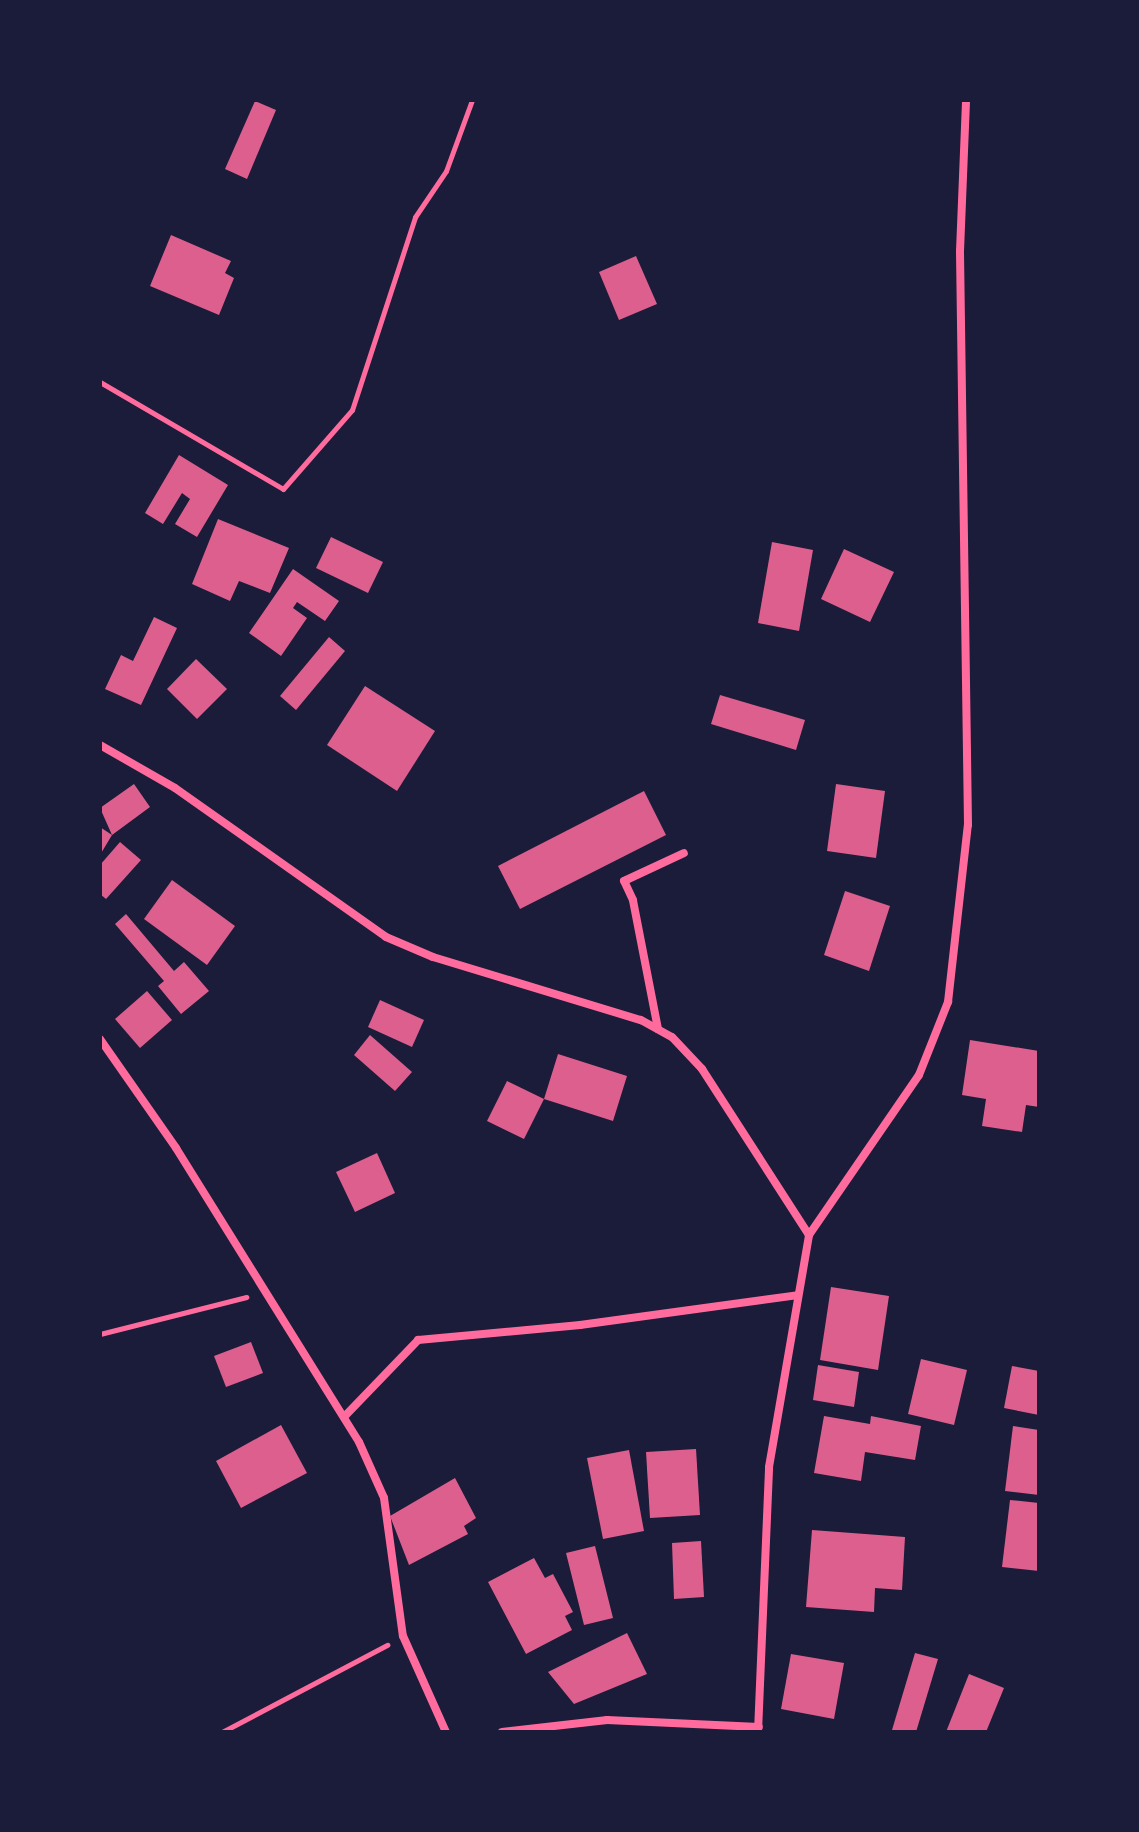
<!DOCTYPE html>
<html>
<head>
<meta charset="utf-8">
<style>
  body { margin:0 }
  #map { position:relative; width:1139px; height:1832px; overflow:hidden; background:#1b1b3a; font-family:"PT Sans",sans-serif }
  div>[style] { position:absolute }
  [style*='--x'] { left:calc(var(--x)*1px); top:calc(var(--y)*1px); width:calc(var(--w)*1px); rotate:calc(var(--a)*1deg) }
  .building>* { inset:0; background:#dd5f8e }
  .path>* { height:5px; margin:-2.5px; padding:0 2.5px; transform-origin:2.5px; border-radius:2.5px; background:#ff6b9d }
  .minor>* { height:8px; margin:-4px; padding:0 4px; transform-origin:4px; border-radius:4px; background:#ff6b9d }
  span { translate:-50% -50%; white-space:nowrap; text-align:center; line-height:1.15; -webkit-text-stroke:6px #1b1b3a; paint-order:stroke }
  .frame { position:absolute; inset:0; border:102px solid #1b1b3a; pointer-events:none }
</style>
</head>
<body>
<div id="map">
  <div class="building">
    <i style="clip-path:polygon(255px 101px,276px 110px,247px 179px,225px 169px)"></i>
    <i style="clip-path:polygon(171px 235px,231px 261px,225px 273px,234px 278px,219px 315px,150px 286px)"></i>
    <i style="clip-path:polygon(636px 256px,657px 304px,619px 320px,599px 272px)"></i>
    <i style="clip-path:polygon(179px 455px,228px 485px,197px 537px,175px 524px,190px 499px,182px 493px,163px 524px,145px 513px)"></i>
    <i style="clip-path:polygon(218px 519px,289px 548px,270px 593px,239px 581px,230px 601px,192px 584px)"></i>
    <i style="clip-path:polygon(331px 537px,383px 562px,368px 593px,316px 568px)"></i>
    <i style="clip-path:polygon(772px 542px,813px 550px,799px 631px,758px 623px)"></i>
    <i style="clip-path:polygon(844px 549px,894px 572px,870px 622px,821px 599px)"></i>
    <i style="clip-path:polygon(293px 569px,339px 601px,325px 621px,297px 602px,293px 608px,307px 618px,281px 656px,249px 633px)"></i>
    <i style="clip-path:polygon(154px 617px,177px 628px,141px 705px,105px 689px,121px 655px,133px 661px)"></i>
    <i style="clip-path:polygon(329px 637px,345px 651px,296px 710px,280px 696px)"></i>
    <i style="clip-path:polygon(196px 659px,227px 689px,197px 719px,167px 689px)"></i>
    <i style="clip-path:polygon(365px 686px,435px 731px,397px 791px,327px 745px)"></i>
    <i style="clip-path:polygon(720px 695px,805px 720px,796px 750px,711px 724px)"></i>
    <i style="clip-path:polygon(134px 784px,150px 807px,112px 835px,100px 855px,100px 827px,112px 835px,100px 808px)"></i>
    <i style="clip-path:polygon(836px 784px,885px 791px,876px 858px,827px 851px)"></i>
    <i style="clip-path:polygon(644px 791px,666px 835px,520px 909px,498px 866px)"></i>
    <i style="clip-path:polygon(120px 842px,141px 860px,106px 899px,100px 894px,100px 865px)"></i>
    <i style="clip-path:polygon(172px 880px,235px 926px,207px 965px,144px 919px)"></i>
    <i style="clip-path:polygon(845px 891px,890px 906px,869px 971px,824px 955px)"></i>
    <i style="clip-path:polygon(126px 914px,174px 971px,184px 962px,209px 991px,181px 1014px,158px 986px,164px 981px,115px 924px)"></i>
    <i style="clip-path:polygon(147px 991px,172px 1020px,140px 1048px,115px 1019px)"></i>
    <i style="clip-path:polygon(380px 1000px,424px 1020px,412px 1047px,368px 1027px)"></i>
    <i style="clip-path:polygon(370px 1035px,412px 1072px,395px 1091px,354px 1055px)"></i>
    <i style="clip-path:polygon(970px 1040px,1039px 1051px,1039px 1107px,1026px 1105px,1022px 1132px,982px 1126px,986px 1099px,962px 1095px)"></i>
    <i style="clip-path:polygon(558px 1054px,627px 1076px,613px 1121px,544px 1099px,524px 1139px,487px 1121px,507px 1081px,544px 1099px)"></i>
    <i style="clip-path:polygon(377px 1153px,395px 1193px,355px 1212px,336px 1172px)"></i>
    <i style="clip-path:polygon(831px 1287px,889px 1296px,878px 1370px,820px 1360px)"></i>
    <i style="clip-path:polygon(251px 1342px,263px 1373px,226px 1387px,214px 1356px)"></i>
    <i style="clip-path:polygon(921px 1359px,967px 1370px,954px 1425px,908px 1414px)"></i>
    <i style="clip-path:polygon(818px 1365px,859px 1372px,854px 1407px,813px 1400px)"></i>
    <i style="clip-path:polygon(1012px 1366px,1039px 1371px,1039px 1415px,1004px 1408px)"></i>
    <i style="clip-path:polygon(824px 1416px,870px 1424px,871px 1416px,921px 1426px,915px 1460px,865px 1452px,861px 1481px,814px 1473px)"></i>
    <i style="clip-path:polygon(281px 1425px,307px 1473px,241px 1508px,216px 1461px)"></i>
    <i style="clip-path:polygon(1013px 1426px,1039px 1430px,1039px 1495px,1005px 1491px)"></i>
    <i style="clip-path:polygon(696px 1449px,700px 1515px,650px 1518px,646px 1452px)"></i>
    <i style="clip-path:polygon(629px 1450px,644px 1531px,603px 1539px,587px 1458px)"></i>
    <i style="clip-path:polygon(455px 1478px,476px 1518px,464px 1526px,468px 1534px,409px 1565px,390px 1516px)"></i>
    <i style="clip-path:polygon(1010px 1500px,1039px 1503px,1039px 1571px,1002px 1567px)"></i>
    <i style="clip-path:polygon(812px 1530px,905px 1537px,902px 1590px,875px 1588px,874px 1612px,806px 1607px)"></i>
    <i style="clip-path:polygon(701px 1541px,704px 1597px,674px 1599px,672px 1543px)"></i>
    <i style="clip-path:polygon(595px 1546px,613px 1618px,584px 1625px,566px 1553px)"></i>
    <i style="clip-path:polygon(534px 1558px,545px 1578px,553px 1574px,573px 1612px,565px 1616px,572px 1630px,526px 1654px,488px 1582px)"></i>
    <i style="clip-path:polygon(627px 1633px,647px 1674px,574px 1704px,548px 1672px)"></i>
    <i style="clip-path:polygon(915px 1653px,938px 1659px,916px 1732px,898px 1732px,892px 1730px)"></i>
    <i style="clip-path:polygon(791px 1654px,844px 1663px,834px 1719px,781px 1709px)"></i>
    <i style="clip-path:polygon(969px 1674px,1004px 1688px,986px 1732px,946px 1732px)"></i>
  </div>
  <div class="path">
    <i style="--x:100;--y:382;--w:212;--a:30.3"></i>
    <i style="--x:283;--y:489;--w:105;--a:-48.9"></i>
    <i style="--x:352;--y:410;--w:203;--a:-71.9"></i>
    <i style="--x:415;--y:217;--w:55;--a:-56"></i>
    <i style="--x:446;--y:171;--w:76;--a:-69.9"></i>
    <i style="--x:100;--y:1334;--w:151;--a:-14.2"></i>
    <i style="--x:222;--y:1732;--w:187;--a:-27.8"></i>
  </div>
  <div class="minor">
    <i style="--x:100;--y:745;--w:86;--a:29.8"></i>
    <i style="--x:175;--y:788;--w:258;--a:35.2"></i>
    <i style="--x:386;--y:937;--w:51;--a:23.1"></i>
    <i style="--x:433;--y:957;--w:217;--a:16.9"></i>
    <i style="--x:641;--y:1020;--w:35;--a:29"></i>
    <i style="--x:672;--y:1037;--w:44;--a:46.8"></i>
    <i style="--x:702;--y:1069;--w:197;--a:57.2"></i>
    <i style="--x:658;--y:1029;--w:131;--a:-101"></i>
    <i style="--x:633;--y:900;--w:21;--a:-115"></i>
    <i style="--x:624;--y:881;--w:66;--a:-25"></i>
    <i style="--x:100;--y:1039;--w:133;--a:55.1"></i>
    <i style="--x:176;--y:1148;--w:346;--a:58.1"></i>
    <i style="--x:359;--y:1442;--w:61;--a:65.9"></i>
    <i style="--x:384;--y:1498;--w:139;--a:82.2"></i>
    <i style="--x:403;--y:1636;--w:105;--a:65.9"></i>
    <i style="--x:344;--y:1417;--w:107;--a:-46.1"></i>
    <i style="--x:418;--y:1340;--w:163;--a:-5.3"></i>
    <i style="--x:580;--y:1325;--w:220;--a:-7.8"></i>
    <i style="--x:502;--y:1732;--w:106;--a:-6.5"></i>
    <i style="--x:607;--y:1720;--w:152;--a:2.6"></i>
    <i style="--x:758;--y:1732;--w:265;--a:-87.6"></i>
    <i style="--x:769;--y:1467;--w:235;--a:-80.2"></i>
    <i style="--x:809;--y:1235;--w:194;--a:-55.5"></i>
    <i style="--x:919;--y:1075;--w:79;--a:-68.3"></i>
    <i style="--x:948;--y:1002;--w:178;--a:-83.6"></i>
    <i style="--x:968;--y:825;--w:574;--a:-90.8"></i>
    <i style="--x:960;--y:251;--w:151;--a:-87.7"></i>
  </div>
  <div class="frame"></div>
</div>
</body>
</html>
